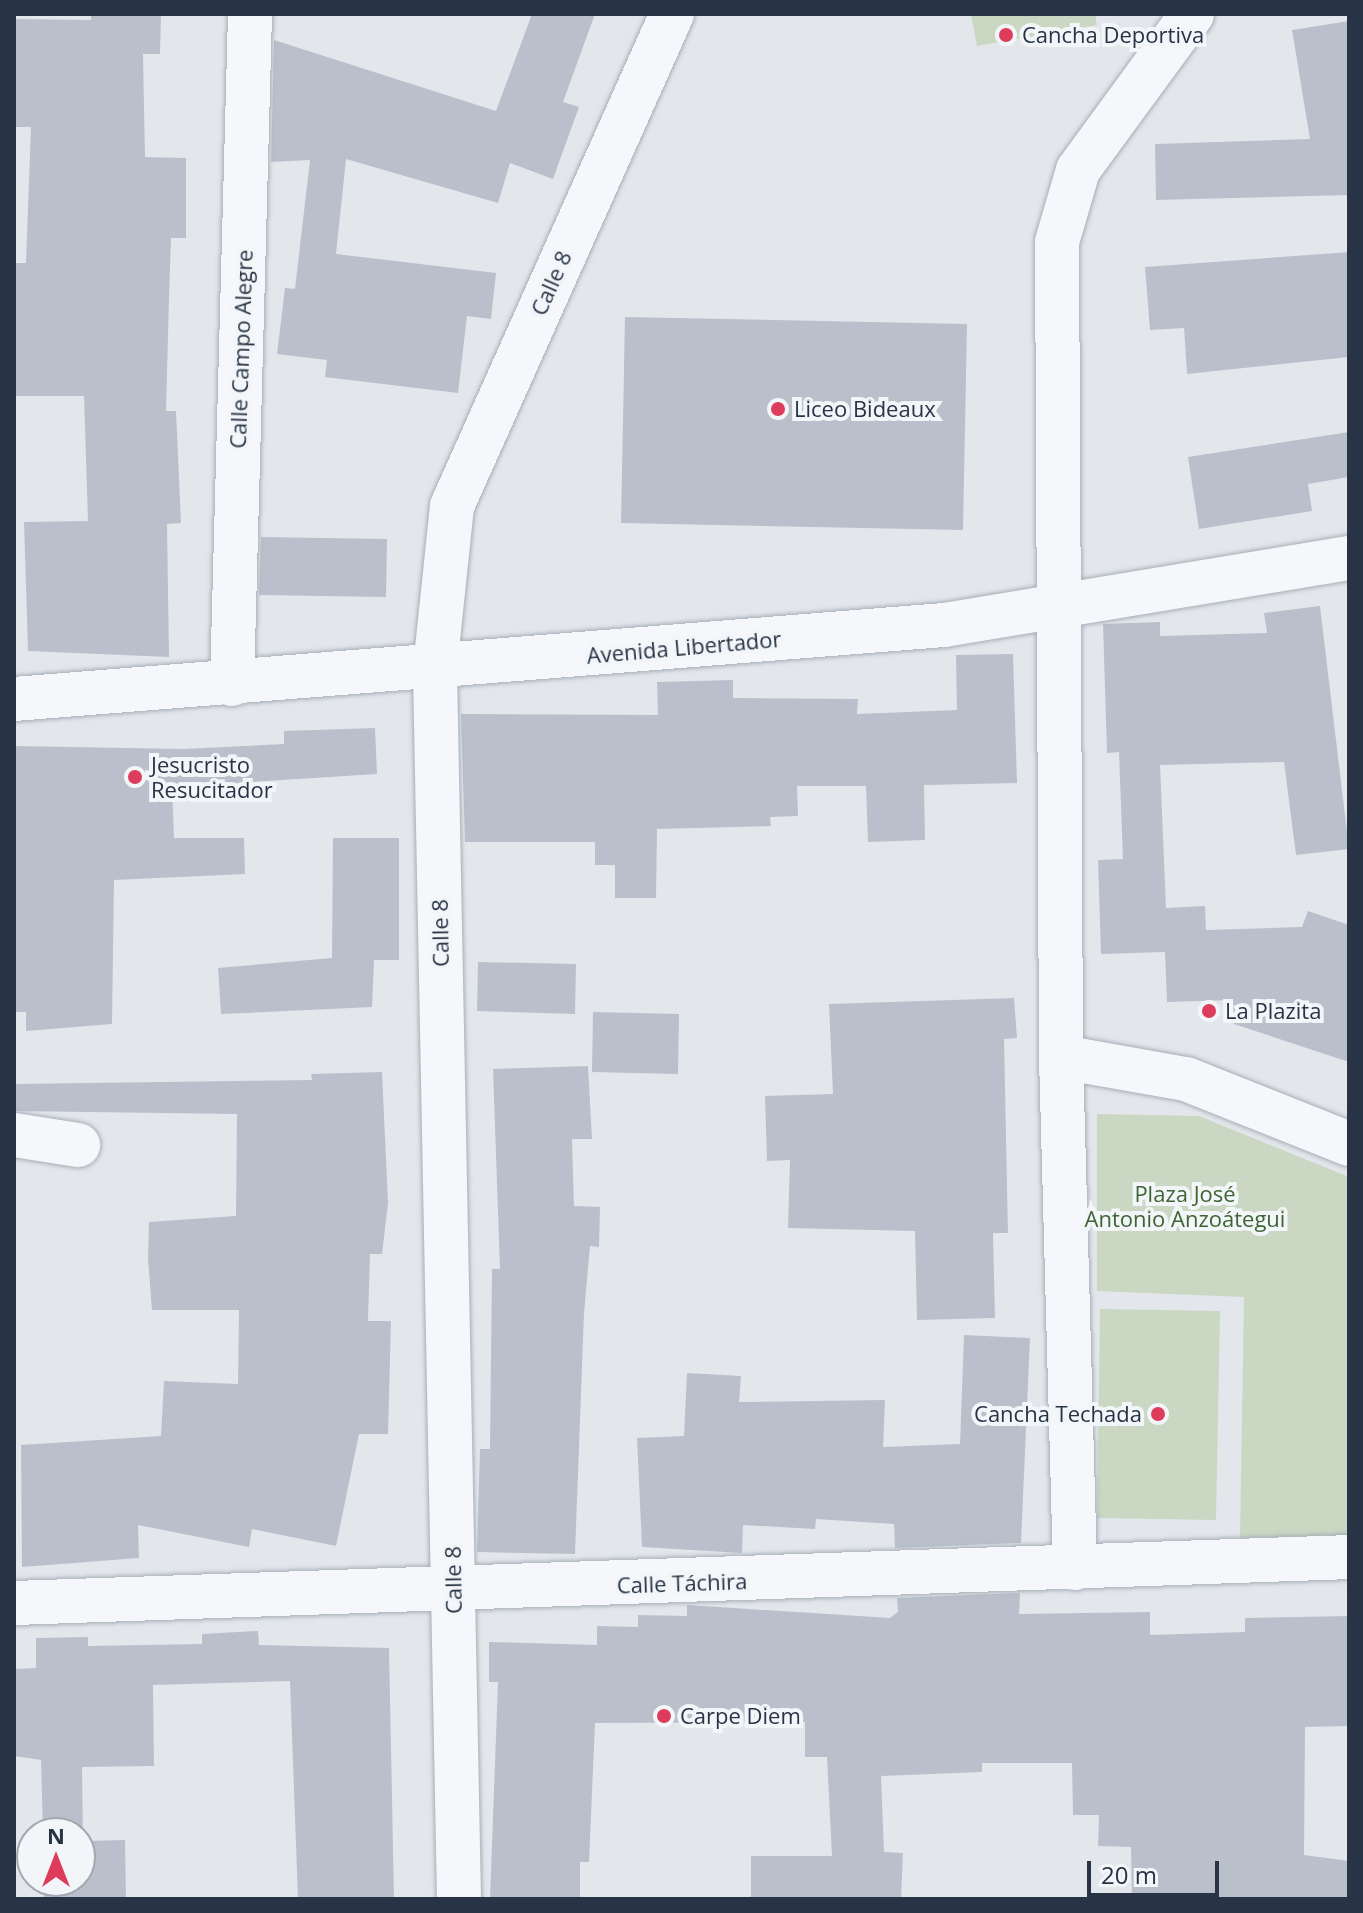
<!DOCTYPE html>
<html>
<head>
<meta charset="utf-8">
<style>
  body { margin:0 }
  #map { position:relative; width:1363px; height:1913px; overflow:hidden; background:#e3e7ec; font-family:"Open Sans",sans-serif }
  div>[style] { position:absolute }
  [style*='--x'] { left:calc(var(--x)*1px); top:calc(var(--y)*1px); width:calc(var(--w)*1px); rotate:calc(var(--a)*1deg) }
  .green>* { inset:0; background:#c9d7c3 }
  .building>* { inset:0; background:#b9c0cb }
  .roads { filter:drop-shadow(0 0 2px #a7aeb7) drop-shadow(0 0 2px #a7aeb7) }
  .minor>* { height:44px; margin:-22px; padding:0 22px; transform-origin:22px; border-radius:22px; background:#f6f7fa }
  .dots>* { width:22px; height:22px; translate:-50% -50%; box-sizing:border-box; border:4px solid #f3f6f9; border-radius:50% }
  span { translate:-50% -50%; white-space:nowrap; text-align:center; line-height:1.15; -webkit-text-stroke:8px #f3f6f9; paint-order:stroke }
  .poi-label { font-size:22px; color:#283446 }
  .left { translate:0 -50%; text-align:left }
  .right { translate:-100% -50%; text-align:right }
  .street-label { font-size:22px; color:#283446 }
  .park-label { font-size:22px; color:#3f6434 }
  .frame { position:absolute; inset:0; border:16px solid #283446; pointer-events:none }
  .north { position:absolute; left:16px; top:1817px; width:80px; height:80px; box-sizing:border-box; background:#f3f6f9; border:2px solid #a2a8b1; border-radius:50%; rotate:0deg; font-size:22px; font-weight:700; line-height:32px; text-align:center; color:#283446 }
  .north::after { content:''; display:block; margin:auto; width:28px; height:36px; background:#dd3c5a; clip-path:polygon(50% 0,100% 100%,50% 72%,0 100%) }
  .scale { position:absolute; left:1087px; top:1861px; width:132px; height:36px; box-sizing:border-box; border:4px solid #283446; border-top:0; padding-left:10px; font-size:24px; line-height:28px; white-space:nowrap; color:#283446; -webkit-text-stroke:6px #f3f6f9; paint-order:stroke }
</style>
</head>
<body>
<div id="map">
  <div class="green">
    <i style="clip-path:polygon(971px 14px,1095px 14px,1097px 25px,977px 46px)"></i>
    <i style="clip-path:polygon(1097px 1114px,1199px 1116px,1349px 1177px,1349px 1535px,1240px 1538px,1244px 1297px,1097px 1291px)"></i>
    <i style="clip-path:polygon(1100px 1309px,1220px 1311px,1216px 1520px,1097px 1518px)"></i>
  </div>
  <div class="building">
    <i style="clip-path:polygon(91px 14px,161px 14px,160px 54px,143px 54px,145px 157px,186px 158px,186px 238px,171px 238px,169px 298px,166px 411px,176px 411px,181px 523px,167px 524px,169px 657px,28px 651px,24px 522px,88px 521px,84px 396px,14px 396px,14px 263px,26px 263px,31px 127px,14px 127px,14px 19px,91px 20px)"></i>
    <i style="clip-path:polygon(532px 14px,595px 14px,563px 102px,579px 107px,553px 179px,510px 163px,498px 203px,346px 159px,336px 254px,496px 273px,491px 319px,467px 316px,458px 393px,325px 377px,327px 360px,277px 354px,285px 288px,295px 289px,310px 160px,271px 162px,274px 40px,496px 111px)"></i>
    <i style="clip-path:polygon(1349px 21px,1349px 195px,1156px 200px,1155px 144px,1310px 139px,1292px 30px)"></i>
    <i style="clip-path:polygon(1349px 252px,1349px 357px,1187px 374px,1184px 328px,1150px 330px,1145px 267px)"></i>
    <i style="clip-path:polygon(625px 317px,967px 324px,963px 530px,621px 523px)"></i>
    <i style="clip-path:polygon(1349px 432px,1349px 477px,1308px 484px,1312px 511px,1199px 529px,1188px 457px)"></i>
    <i style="clip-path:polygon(261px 537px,387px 539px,386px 597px,259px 595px)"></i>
    <i style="clip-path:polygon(1320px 606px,1349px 849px,1296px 855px,1284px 762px,1160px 765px,1166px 908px,1205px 906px,1206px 930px,1302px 927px,1308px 911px,1349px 925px,1349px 1062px,1234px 1024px,1233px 1000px,1167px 1002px,1165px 952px,1101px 954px,1098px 860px,1123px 859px,1119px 752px,1107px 753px,1103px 624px,1160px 622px,1160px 636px,1267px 633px,1264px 613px)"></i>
    <i style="clip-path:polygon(1013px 654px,1017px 783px,924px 785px,925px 840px,868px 842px,866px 786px,797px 786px,798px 816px,770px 817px,771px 826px,657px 829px,656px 898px,615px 898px,615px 865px,595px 865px,595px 842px,465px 842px,461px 714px,658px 715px,657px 682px,733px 680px,733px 698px,858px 699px,857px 714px,957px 710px,956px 655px)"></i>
    <i style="clip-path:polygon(375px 728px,377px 774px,172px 787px,174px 838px,244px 838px,245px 874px,114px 880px,112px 1024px,26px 1031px,26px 1012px,14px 1012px,14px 746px,184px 749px,284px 744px,284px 731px)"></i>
    <i style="clip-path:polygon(333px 838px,399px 838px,399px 960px,374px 960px,372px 1007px,221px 1014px,218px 968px,332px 958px)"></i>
    <i style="clip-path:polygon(478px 962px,576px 964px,575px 1014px,477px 1011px)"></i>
    <i style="clip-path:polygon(1014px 998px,1017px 1038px,1004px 1039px,1008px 1233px,993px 1233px,995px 1318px,917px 1320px,915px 1231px,788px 1228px,790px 1160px,767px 1161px,765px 1096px,833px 1094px,829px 1004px)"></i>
    <i style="clip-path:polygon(593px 1012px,679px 1014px,678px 1074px,592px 1072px)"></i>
    <i style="clip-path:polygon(588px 1066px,592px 1139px,572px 1139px,574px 1206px,600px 1207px,599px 1247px,590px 1246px,584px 1313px,575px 1554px,477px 1552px,480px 1449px,490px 1449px,492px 1269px,500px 1269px,493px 1069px)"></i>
    <i style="clip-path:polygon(382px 1072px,388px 1203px,382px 1254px,370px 1254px,368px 1321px,391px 1321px,388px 1434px,359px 1434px,336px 1546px,252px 1529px,249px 1547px,138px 1525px,139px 1558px,22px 1567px,21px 1445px,161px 1436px,164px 1381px,238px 1384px,239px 1310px,152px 1310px,148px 1259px,149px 1222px,236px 1216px,237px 1114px,14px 1111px,14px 1084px,312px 1080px,311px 1074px)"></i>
    <i style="clip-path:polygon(964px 1335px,1030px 1338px,1021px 1543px,895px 1548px,894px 1524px,816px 1519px,815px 1529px,743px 1525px,742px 1553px,642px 1547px,637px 1438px,684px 1436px,687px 1373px,741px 1376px,739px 1402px,885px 1400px,883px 1447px,960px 1444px)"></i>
    <i style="clip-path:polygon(1020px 1593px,1019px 1614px,1150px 1612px,1150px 1635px,1245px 1632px,1245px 1618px,1349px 1616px,1349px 1726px,1305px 1727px,1304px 1855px,1349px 1861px,1349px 1899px,1132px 1899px,1131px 1847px,1098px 1846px,1099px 1815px,1073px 1815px,1072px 1763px,982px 1763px,982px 1772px,881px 1776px,884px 1852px,903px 1853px,901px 1899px,751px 1899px,751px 1856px,832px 1856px,827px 1757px,805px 1757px,805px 1722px,595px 1723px,589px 1862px,580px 1862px,580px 1899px,490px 1899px,498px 1682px,489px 1682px,489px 1642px,597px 1645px,597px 1626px,638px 1627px,638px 1615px,687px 1616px,687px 1605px,890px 1618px,898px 1612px,897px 1598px)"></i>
    <i style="clip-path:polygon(258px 1631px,259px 1645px,389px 1648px,394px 1899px,298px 1899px,290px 1681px,153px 1685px,154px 1766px,82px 1767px,83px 1841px,125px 1840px,126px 1899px,44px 1899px,44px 1881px,80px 1881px,80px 1833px,43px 1833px,41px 1760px,14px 1756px,14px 1669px,36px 1668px,36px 1638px,88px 1637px,88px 1646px,202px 1644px,202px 1634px)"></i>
  </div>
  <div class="roads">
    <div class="minor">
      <i style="--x:232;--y:684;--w:670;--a:-88.46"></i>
      <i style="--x:14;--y:699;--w:933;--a:-4.55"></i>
      <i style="--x:944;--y:625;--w:411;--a:-9.4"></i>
      <i style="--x:1061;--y:1057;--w:127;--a:10"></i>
      <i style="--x:1186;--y:1079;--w:175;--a:21.7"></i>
      <i style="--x:14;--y:1135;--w:65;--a:8.9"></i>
      <i style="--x:1075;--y:1568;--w:511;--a:-91.57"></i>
      <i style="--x:1061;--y:1057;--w:815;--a:-90.28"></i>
      <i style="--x:1057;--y:242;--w:75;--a:-73.7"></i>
      <i style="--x:1078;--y:170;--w:193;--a:-53.8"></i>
      <i style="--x:14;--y:1603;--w:1336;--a:-1.97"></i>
      <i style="--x:459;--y:1899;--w:1231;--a:-91.12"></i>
      <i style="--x:435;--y:668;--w:163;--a:-84"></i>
      <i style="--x:452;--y:506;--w:539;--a:-65.91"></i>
    </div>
  </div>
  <div class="dots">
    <i style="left:1006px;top:35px;background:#dd3c5a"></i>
    <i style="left:778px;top:409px;background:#dd3c5a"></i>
    <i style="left:135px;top:777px;background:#dd3c5a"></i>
    <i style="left:1209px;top:1011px;background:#dd3c5a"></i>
    <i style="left:1158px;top:1414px;background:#dd3c5a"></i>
    <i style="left:664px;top:1716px;background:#dd3c5a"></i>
  </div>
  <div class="poi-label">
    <span class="left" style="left:1022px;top:35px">Cancha Deportiva</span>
    <span class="left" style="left:794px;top:409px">Liceo Bideaux</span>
    <span class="left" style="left:151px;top:777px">Jesucristo<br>Resucitador</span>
    <span class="left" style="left:1225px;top:1011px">La Plazita</span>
    <span class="right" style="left:1142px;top:1414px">Cancha Techada</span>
    <span class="left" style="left:680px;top:1716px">Carpe Diem</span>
  </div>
  <div class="street-label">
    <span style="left:551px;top:283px;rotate:-66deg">Calle 8</span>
    <span style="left:241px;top:349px;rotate:-88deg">Calle Campo Alegre</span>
    <span style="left:684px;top:647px;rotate:-5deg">Avenida Libertador</span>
    <span style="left:440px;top:933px;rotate:-91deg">Calle 8</span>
    <span style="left:453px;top:1580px;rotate:-91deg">Calle 8</span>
    <span style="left:682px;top:1583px;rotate:-2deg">Calle Táchira</span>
  </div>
  <div class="park-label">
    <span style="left:1185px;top:1206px">Plaza José<br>Antonio Anzoátegui</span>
  </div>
  <div class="frame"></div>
  <div class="north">N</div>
  <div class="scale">20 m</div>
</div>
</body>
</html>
